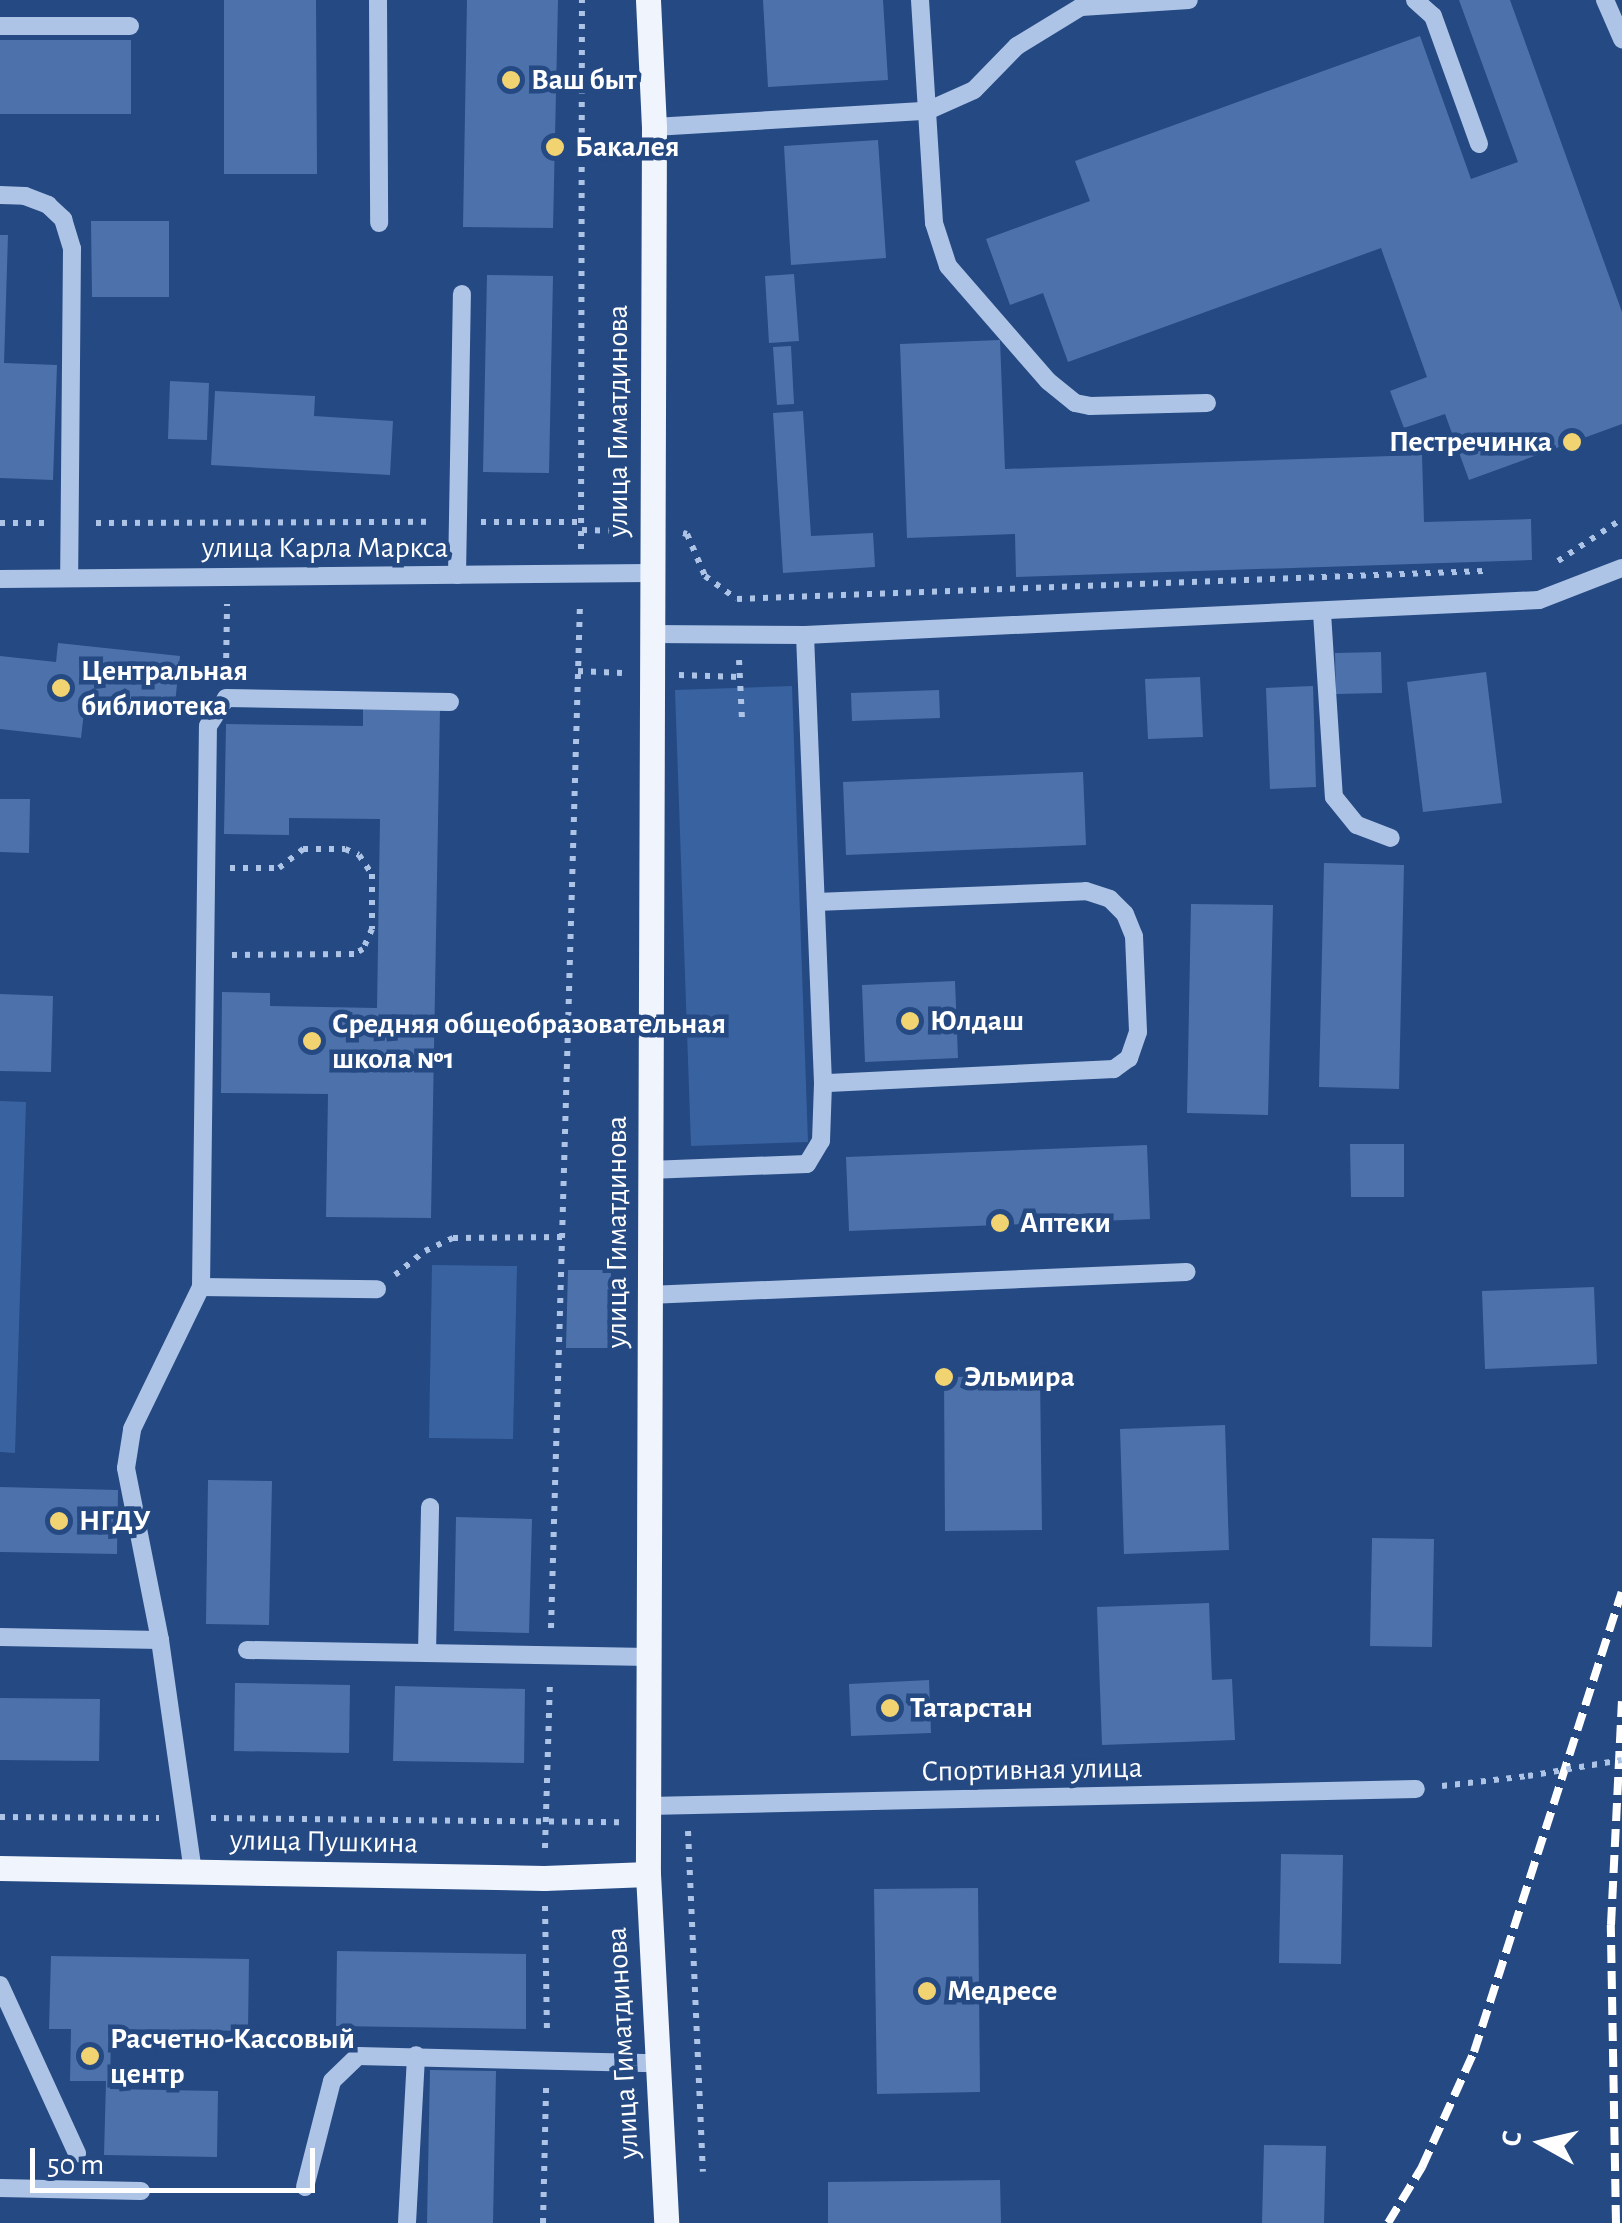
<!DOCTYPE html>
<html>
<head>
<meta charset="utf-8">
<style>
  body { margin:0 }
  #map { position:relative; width:1622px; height:2223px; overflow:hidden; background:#254982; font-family:"Alegreya Sans",sans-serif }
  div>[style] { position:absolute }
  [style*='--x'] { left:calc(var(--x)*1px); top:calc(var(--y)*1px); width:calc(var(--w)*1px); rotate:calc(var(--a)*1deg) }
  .green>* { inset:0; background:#3962a0 }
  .building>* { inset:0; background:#4d72ab }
  .path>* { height:6px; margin-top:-3px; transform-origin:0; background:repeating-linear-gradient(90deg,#adc4e7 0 5px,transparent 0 13px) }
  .minor>* { height:18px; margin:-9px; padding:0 9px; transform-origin:9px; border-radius:9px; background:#adc4e7 }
  .major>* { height:25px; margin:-12.5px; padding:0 12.5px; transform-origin:12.5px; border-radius:12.5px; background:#eff4fd }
  .rail>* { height:8px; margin-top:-4px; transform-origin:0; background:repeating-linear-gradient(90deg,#fff 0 18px,transparent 0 26px) }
  .path-bridge>* { height:6px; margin-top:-3px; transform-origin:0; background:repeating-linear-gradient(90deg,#adc4e7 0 5px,transparent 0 13px) }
  .dots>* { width:28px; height:28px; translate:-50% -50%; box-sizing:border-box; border:5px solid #254982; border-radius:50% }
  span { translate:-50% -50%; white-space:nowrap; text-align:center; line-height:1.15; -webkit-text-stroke:9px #254982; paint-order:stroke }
  .poi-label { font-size:30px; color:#fff; font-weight:700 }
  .left { translate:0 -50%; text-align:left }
  .right { translate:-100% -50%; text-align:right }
  .street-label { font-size:30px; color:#fff }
  .north { position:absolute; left:1492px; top:2093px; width:100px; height:100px; -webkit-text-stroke:8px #254982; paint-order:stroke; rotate:278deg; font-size:28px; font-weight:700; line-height:40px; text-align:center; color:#fff }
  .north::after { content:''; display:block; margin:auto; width:35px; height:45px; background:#fff; clip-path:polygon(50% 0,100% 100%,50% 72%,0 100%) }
  .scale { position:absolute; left:30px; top:2148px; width:285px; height:45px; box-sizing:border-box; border:5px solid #fff; border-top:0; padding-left:12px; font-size:30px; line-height:35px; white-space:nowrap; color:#fff; -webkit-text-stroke:8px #254982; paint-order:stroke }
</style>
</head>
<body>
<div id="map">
  <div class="green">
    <i style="clip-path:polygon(792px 686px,808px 1142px,691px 1146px,675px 690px)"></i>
    <i style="clip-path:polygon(0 1101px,26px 1102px,15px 1453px,0 1452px)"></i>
    <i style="clip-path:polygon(432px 1265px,517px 1266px,513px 1439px,429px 1438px)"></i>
  </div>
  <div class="building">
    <i style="clip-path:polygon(224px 0,316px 0,317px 174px,224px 174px)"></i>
    <i style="clip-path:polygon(467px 0,558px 0,553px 228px,463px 227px)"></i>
    <i style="clip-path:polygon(763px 0,883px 0,888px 80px,768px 87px)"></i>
    <i style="clip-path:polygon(1459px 0,1510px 0,1622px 312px,1622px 424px,1469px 480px,1445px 414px,1404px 428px,1390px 391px,1427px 377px,1381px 248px,1068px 362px,1043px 293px,1010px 305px,986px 239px,1090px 201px,1075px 161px,1420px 36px,1471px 179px,1518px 162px)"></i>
    <i style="clip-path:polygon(0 40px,131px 40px,131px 114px,0 114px)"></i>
    <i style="clip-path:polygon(878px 140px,886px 258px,791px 265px,784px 146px)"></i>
    <i style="clip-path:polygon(91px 221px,169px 221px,169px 297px,92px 297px)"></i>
    <i style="clip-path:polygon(0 235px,8px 235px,4px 363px,57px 365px,53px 480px,0 478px)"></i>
    <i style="clip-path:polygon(794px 274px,799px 341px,769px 343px,765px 276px)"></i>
    <i style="clip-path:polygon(487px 275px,553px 276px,549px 473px,483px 472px)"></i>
    <i style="clip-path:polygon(1000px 340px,1005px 469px,1422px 455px,1424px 522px,1531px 519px,1532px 560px,1016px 577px,1015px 534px,907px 538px,900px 344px)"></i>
    <i style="clip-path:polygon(791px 346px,794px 404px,777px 405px,773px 347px)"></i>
    <i style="clip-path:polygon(170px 381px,209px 383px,207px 440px,168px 439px)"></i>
    <i style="clip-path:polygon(215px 391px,315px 396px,314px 416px,393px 421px,390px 475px,211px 465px)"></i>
    <i style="clip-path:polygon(803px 411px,811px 536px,873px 533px,875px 567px,783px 573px,773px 413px)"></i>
    <i style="clip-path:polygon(58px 643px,180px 656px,174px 713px,85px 703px,81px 738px,0 729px,0 656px,56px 662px)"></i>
    <i style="clip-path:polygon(1381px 652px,1382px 693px,1336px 694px,1335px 653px)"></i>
    <i style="clip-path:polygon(1486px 672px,1502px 803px,1423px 812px,1407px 682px)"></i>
    <i style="clip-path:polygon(1200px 677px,1203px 737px,1148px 739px,1145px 679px)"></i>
    <i style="clip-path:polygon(1313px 686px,1316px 787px,1270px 789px,1266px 688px)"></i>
    <i style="clip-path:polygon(939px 690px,940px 718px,852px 721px,851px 693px)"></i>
    <i style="clip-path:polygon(363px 708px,440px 709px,431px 1218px,326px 1217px,328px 1094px,221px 1093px,222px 992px,270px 993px,270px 1006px,377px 1008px,380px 819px,289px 818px,289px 835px,224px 834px,226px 724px,363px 726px)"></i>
    <i style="clip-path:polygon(1083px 772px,1086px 845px,846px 855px,843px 782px)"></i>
    <i style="clip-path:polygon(0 799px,30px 799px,29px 853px,0 852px)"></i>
    <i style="clip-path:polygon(1324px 863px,1404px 865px,1399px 1089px,1319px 1087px)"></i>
    <i style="clip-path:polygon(1191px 904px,1273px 905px,1268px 1115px,1187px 1113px)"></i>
    <i style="clip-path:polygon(955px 981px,958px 1058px,865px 1062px,862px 985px)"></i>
    <i style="clip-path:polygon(0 994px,53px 996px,51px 1072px,0 1071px)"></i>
    <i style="clip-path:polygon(1350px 1144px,1404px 1144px,1404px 1197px,1351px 1197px)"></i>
    <i style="clip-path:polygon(1147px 1145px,1150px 1219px,849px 1231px,846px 1157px)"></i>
    <i style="clip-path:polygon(568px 1270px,611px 1270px,610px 1348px,566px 1348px)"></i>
    <i style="clip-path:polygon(1594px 1287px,1597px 1364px,1485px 1369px,1482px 1291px)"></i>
    <i style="clip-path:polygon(1040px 1376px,1042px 1530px,945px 1531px,944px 1377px)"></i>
    <i style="clip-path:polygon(1225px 1425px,1229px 1550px,1124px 1554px,1120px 1429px)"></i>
    <i style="clip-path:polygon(208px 1480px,272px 1481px,269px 1625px,206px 1624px)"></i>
    <i style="clip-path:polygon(0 1487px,118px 1490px,117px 1554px,0 1552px)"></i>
    <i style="clip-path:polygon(456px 1517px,532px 1519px,529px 1633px,454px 1631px)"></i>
    <i style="clip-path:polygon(1372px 1538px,1434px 1539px,1432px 1647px,1370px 1646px)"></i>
    <i style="clip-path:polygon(1209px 1603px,1212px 1680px,1232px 1679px,1235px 1740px,1102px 1745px,1097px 1607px)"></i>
    <i style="clip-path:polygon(929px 1680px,931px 1733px,851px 1736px,849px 1684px)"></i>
    <i style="clip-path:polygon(235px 1683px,350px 1685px,349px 1753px,234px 1751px)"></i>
    <i style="clip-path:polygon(395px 1686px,525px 1689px,524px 1763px,393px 1761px)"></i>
    <i style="clip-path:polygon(0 1698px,100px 1699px,99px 1761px,0 1760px)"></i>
    <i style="clip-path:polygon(1281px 1854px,1343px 1855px,1341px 1964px,1279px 1963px)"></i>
    <i style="clip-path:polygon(978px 1888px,980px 2092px,877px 2094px,874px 1889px)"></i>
    <i style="clip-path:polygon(337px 1951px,526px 1954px,526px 2029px,336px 2026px)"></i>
    <i style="clip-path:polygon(51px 1956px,249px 1959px,248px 2031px,111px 2029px,110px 2089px,218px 2091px,217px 2157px,104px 2155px,106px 2081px,70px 2081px,71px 2029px,49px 2029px)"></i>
    <i style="clip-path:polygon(430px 2070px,496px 2071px,493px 2223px,427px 2223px)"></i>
    <i style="clip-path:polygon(1264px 2145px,1326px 2146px,1324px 2223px,1262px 2223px)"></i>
    <i style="clip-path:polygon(1000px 2180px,1001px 2223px,828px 2223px,828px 2182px)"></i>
  </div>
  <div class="path">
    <i style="--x:481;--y:522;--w:101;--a:0"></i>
    <i style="--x:0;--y:523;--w:44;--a:0"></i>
    <i style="--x:96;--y:523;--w:338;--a:-0.2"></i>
    <i style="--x:582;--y:530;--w:43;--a:1.3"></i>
    <i style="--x:683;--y:533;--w:4;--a:14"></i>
    <i style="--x:687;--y:534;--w:46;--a:66.8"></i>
    <i style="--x:705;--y:576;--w:39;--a:36"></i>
    <i style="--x:737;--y:599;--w:747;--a:-2.15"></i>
    <i style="--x:581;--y:549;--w:549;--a:-89.9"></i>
    <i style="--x:1558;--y:561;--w:77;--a:-33.3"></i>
    <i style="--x:739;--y:660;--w:59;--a:87.1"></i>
    <i style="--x:226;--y:671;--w:67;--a:-89.1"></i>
    <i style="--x:578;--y:671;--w:44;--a:2.6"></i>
    <i style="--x:679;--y:675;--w:61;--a:1.9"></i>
    <i style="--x:230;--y:868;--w:49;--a:0"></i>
    <i style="--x:279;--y:868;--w:31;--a:-38"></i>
    <i style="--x:303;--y:849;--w:42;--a:0"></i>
    <i style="--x:345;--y:849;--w:15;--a:23"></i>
    <i style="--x:359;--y:855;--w:23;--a:56"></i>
    <i style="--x:372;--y:874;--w:55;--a:90"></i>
    <i style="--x:372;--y:929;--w:22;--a:114"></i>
    <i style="--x:363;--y:949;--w:10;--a:151"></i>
    <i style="--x:354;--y:954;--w:123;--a:179.5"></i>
    <i style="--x:395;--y:1275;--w:38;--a:-39"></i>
    <i style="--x:425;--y:1251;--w:31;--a:-25"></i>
    <i style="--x:453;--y:1238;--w:109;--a:-0.5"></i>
    <i style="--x:551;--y:1628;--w:1027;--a:-88.38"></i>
    <i style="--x:1442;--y:1786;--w:87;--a:-6.6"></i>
    <i style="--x:0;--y:1817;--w:159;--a:0.4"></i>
    <i style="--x:211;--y:1818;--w:408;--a:0.6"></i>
    <i style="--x:688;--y:1831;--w:341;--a:87.5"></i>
    <i style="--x:545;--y:1848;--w:167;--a:-88.3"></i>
    <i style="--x:545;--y:1906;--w:127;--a:89.1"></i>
    <i style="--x:543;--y:2223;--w:137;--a:-88.7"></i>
  </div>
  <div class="minor">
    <i style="--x:378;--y:0;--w:223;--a:89.7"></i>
    <i style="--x:920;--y:0;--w:223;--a:86.4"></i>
    <i style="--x:934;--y:223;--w:45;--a:72"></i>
    <i style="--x:948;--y:266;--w:152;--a:49"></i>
    <i style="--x:1048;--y:381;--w:35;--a:39"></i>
    <i style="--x:1075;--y:403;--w:15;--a:11"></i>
    <i style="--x:1090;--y:406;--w:117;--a:-1.5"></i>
    <i style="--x:1415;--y:0;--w:24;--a:42"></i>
    <i style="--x:1433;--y:16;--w:136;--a:70.2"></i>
    <i style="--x:1605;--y:0;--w:43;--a:66.4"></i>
    <i style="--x:0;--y:26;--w:130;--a:0"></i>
    <i style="--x:654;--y:127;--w:273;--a:-3.4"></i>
    <i style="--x:927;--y:111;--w:51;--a:-24.1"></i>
    <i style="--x:974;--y:90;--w:62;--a:-45.7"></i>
    <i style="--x:1017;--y:46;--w:75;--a:-31.4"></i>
    <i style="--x:1081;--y:7;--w:108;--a:-3.7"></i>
    <i style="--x:0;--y:195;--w:25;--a:2"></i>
    <i style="--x:25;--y:196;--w:25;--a:21"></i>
    <i style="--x:48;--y:205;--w:21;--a:43"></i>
    <i style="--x:63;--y:219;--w:31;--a:73"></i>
    <i style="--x:72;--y:249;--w:329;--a:90.5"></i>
    <i style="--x:457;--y:575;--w:281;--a:-89"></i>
    <i style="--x:0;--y:579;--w:650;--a:-0.53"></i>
    <i style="--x:1322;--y:613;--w:184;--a:86.3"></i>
    <i style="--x:1334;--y:797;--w:36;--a:51"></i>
    <i style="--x:1357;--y:825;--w:36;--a:21"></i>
    <i style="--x:651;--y:634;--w:154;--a:0.4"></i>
    <i style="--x:805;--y:635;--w:735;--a:-2.73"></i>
    <i style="--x:1539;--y:600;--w:89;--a:-21.1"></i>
    <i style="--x:816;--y:902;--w:270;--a:-2.3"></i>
    <i style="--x:1086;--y:891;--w:25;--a:18"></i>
    <i style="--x:1110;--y:899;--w:21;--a:45"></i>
    <i style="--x:1125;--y:914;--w:24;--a:68"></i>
    <i style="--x:1134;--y:936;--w:96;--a:87.6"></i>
    <i style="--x:1138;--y:1032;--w:28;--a:109"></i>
    <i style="--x:1129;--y:1058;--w:19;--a:144"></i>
    <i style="--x:1114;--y:1069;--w:291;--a:177.2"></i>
    <i style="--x:649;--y:1170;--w:158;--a:-2.2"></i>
    <i style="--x:807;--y:1164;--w:27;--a:-59"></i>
    <i style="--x:821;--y:1141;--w:58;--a:-88"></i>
    <i style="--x:823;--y:1083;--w:448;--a:-92.3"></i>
    <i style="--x:201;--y:1287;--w:176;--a:0.7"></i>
    <i style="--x:649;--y:1295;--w:538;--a:-2.45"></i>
    <i style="--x:0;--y:1637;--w:160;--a:1.1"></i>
    <i style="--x:247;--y:1650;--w:402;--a:1"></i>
    <i style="--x:427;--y:1653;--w:146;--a:-88.8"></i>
    <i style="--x:648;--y:1806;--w:768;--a:-1.27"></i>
    <i style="--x:193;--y:1872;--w:234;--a:-98.1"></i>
    <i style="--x:160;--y:1640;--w:175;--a:-101.2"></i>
    <i style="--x:126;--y:1468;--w:39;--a:-81"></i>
    <i style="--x:132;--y:1429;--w:158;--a:-64.1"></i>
    <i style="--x:201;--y:1287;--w:561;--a:-89.29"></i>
    <i style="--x:208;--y:726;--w:33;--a:-57"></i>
    <i style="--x:226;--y:698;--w:224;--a:1"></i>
    <i style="--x:0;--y:1985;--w:185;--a:65.4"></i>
    <i style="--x:305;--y:2187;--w:109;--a:-75.7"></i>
    <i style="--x:332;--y:2081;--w:36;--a:-44"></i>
    <i style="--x:358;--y:2056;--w:296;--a:1.4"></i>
    <i style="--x:0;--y:2188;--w:141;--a:1.2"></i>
    <i style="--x:407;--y:2223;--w:168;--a:-86.9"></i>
  </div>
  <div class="major">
    <i style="--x:648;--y:0;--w:127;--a:87.3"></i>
    <i style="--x:654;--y:127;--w:1747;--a:90.2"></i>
    <i style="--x:648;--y:1874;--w:349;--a:87"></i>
    <i style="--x:0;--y:1868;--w:544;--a:1.05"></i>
    <i style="--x:544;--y:1878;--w:104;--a:-2.2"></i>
  </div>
  <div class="rail">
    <i style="--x:1388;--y:2223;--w:66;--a:-58.7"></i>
    <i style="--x:1422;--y:2167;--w:126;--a:-65.7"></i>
    <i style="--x:1474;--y:2052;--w:483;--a:-72.2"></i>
    <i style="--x:1616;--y:2223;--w:298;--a:-91"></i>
    <i style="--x:1611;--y:1925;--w:224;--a:-87.2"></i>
  </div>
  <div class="path-bridge">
    <i style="--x:1528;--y:1776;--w:95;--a:-9.7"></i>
  </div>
  <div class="dots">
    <i style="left:511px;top:80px;background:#f1d371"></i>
    <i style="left:555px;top:147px;background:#f1d371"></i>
    <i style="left:1572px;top:442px;background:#f1d371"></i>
    <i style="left:61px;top:688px;background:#f1d371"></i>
    <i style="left:910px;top:1021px;background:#f1d371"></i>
    <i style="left:312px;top:1041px;background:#f1d371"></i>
    <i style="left:1000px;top:1223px;background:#f1d371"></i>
    <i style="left:944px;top:1377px;background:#f1d371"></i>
    <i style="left:59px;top:1521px;background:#f1d371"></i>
    <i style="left:890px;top:1708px;background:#f1d371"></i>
    <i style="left:927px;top:1991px;background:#f1d371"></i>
    <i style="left:90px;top:2056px;background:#f1d371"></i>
  </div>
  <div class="poi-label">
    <span class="left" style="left:531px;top:80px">Ваш быт</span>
    <span class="left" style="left:575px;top:147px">Бакалея</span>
    <span class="right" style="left:1552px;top:442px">Пестречинка</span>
    <span class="left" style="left:81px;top:688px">Центральная<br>библиотека</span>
    <span class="left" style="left:930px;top:1021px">Юлдаш</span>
    <span class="left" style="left:332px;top:1041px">Средняя общеобразовательная<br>школа №1</span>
    <span class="left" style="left:1020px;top:1223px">Аптеки</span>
    <span class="left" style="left:964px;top:1377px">Эльмира</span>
    <span class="left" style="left:79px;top:1521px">НГДУ</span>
    <span class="left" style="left:910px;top:1708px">Татарстан</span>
    <span class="left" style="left:947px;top:1991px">Медресе</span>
    <span class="left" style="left:110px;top:2056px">Расчетно-Кассовый<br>центр</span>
  </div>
  <div class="street-label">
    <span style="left:618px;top:421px;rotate:-90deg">улица Гиматдинова</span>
    <span style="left:325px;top:548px">улица Карла Маркса</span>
    <span style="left:617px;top:1232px;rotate:-90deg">улица Гиматдинова</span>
    <span style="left:1032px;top:1770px;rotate:-1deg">Спортивная улица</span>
    <span style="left:324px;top:1842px;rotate:1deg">улица Пушкина</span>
    <span style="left:623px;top:2043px;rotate:-93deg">улица Гиматдинова</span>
  </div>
  <div class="north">С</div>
  <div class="scale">50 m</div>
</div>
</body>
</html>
